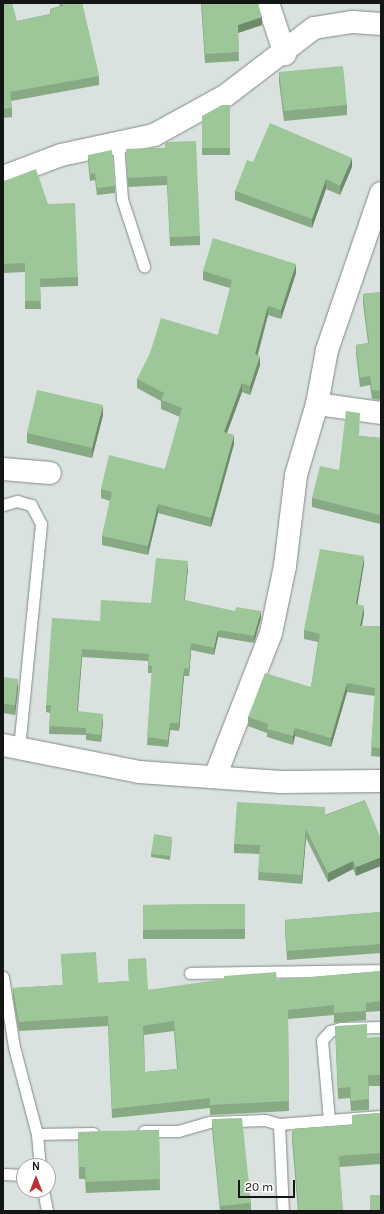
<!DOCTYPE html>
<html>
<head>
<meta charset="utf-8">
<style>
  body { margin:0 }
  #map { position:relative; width:384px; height:1214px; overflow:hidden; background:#dae2df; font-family:Karla,sans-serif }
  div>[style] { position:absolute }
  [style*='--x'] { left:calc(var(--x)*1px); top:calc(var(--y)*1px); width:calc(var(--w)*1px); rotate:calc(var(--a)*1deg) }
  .roads { filter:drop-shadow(0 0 1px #818986) drop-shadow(0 0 1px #818986) }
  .lane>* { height:11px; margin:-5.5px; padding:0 5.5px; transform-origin:5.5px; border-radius:5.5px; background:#fff }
  .street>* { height:22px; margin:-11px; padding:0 11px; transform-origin:11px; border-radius:11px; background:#fff }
  .wall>* { inset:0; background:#87aa84 }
  .shaded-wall>* { inset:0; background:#6e8b6b }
  .building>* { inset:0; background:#9dc699 }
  span { translate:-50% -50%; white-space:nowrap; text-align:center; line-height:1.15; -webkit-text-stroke:3.5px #fff; paint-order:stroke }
  .frame { position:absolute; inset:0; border:4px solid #131615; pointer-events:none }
  .north { position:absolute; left:16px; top:1158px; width:40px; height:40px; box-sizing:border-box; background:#fff; border:1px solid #a1a2a1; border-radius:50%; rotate:0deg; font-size:11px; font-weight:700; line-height:16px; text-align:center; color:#131615 }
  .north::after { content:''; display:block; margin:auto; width:14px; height:18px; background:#be2e38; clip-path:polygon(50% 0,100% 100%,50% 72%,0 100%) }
  .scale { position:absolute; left:238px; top:1180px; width:57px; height:18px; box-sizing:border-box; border:2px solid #131615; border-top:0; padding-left:5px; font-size:12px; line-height:14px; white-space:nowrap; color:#131615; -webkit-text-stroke:3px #fff; paint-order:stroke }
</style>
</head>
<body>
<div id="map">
  <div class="roads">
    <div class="lane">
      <i style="--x:118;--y:144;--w:55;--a:85.8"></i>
      <i style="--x:122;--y:199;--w:71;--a:71.8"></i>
      <i style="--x:3;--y:505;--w:15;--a:-16"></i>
      <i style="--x:17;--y:501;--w:15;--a:16"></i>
      <i style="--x:31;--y:505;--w:21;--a:62"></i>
      <i style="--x:41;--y:524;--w:224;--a:95.6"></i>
      <i style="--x:190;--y:973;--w:191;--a:-0.9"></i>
      <i style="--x:3;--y:977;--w:71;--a:81.1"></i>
      <i style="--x:14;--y:1047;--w:90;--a:75.2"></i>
      <i style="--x:37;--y:1134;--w:32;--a:85"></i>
      <i style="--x:329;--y:1120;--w:80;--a:-95"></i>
      <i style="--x:322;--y:1040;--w:12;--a:-48"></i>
      <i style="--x:330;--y:1031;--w:11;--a:-15"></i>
      <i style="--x:341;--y:1028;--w:40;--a:-1.4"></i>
      <i style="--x:279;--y:1124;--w:102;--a:-4.5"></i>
      <i style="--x:144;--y:1131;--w:34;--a:0"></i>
      <i style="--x:178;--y:1131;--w:33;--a:-16"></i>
      <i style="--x:210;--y:1122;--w:55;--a:-2.1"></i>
      <i style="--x:265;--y:1120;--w:15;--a:16"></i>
      <i style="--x:279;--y:1124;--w:87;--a:87.4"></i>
      <i style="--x:37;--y:1134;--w:56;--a:-1"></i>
      <i style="--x:3;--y:1174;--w:21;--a:3"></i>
      <i style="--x:43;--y:1190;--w:21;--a:79"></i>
    </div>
    <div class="street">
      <i style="--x:268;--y:3;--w:54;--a:71.6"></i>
      <i style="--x:3;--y:177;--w:62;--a:-20.8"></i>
      <i style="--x:61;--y:155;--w:95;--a:-12.1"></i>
      <i style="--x:154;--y:135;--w:81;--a:-28.8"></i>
      <i style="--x:225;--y:96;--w:112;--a:-37.4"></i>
      <i style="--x:314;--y:28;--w:39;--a:-9"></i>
      <i style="--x:353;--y:22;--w:28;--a:4"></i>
      <i style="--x:317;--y:404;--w:65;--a:8"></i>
      <i style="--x:3;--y:469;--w:47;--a:4.9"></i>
      <i style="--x:3;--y:745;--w:139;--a:11.2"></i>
      <i style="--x:139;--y:772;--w:142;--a:4"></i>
      <i style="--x:281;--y:782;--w:100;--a:-0.6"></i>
      <i style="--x:215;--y:777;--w:155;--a:-68.7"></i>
      <i style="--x:271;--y:633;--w:68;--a:-78.2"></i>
      <i style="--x:285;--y:566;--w:92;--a:-83.1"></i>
      <i style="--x:296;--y:475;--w:74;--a:-73.5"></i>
      <i style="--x:317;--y:404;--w:55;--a:-79.5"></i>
      <i style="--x:327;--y:350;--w:166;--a:-71"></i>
    </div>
  </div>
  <div class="wall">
    <i style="clip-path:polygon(3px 3px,17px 21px,50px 14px,50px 9px,60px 6px,59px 3px,82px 3px,99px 76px,99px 85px,11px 101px,12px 108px,12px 117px,3px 118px)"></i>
    <i style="clip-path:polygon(201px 3px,258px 3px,262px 25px,238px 33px,239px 61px,205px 63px)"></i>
    <i style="clip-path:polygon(279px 72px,347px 105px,347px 115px,284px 121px,279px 82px)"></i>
    <i style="clip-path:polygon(230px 105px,230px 155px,202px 155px,202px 116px)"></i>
    <i style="clip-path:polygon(165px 148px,200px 236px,200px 245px,170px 246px,167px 185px,128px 187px,126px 149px)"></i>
    <i style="clip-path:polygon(88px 155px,115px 186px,115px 193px,97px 195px,95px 180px,90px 181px,88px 162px)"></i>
    <i style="clip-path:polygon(253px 162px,352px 167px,340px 195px,326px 189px,312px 228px,235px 200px,235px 191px)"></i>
    <i style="clip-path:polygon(3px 181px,48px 204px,78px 277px,78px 286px,40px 287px,41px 309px,25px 309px,25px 272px,3px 273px)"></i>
    <i style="clip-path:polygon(203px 271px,296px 273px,281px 319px,268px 315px,258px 355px,260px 365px,250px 395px,242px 392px,227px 433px,234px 444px,211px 527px,158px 513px,148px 555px,102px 545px,102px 536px,110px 501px,101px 498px,101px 489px,165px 469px,180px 417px,161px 409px,161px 401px,137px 388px,137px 379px,218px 335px,230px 288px,203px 280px)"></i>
    <i style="clip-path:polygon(381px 292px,381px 400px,372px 399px,370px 385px,360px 387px,356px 354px,356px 345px,368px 343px,363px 303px,363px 294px)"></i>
    <i style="clip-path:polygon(103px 415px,92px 458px,27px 443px,27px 433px)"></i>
    <i style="clip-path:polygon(359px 436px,381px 438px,381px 519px,380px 524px,312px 507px,312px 498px,339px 470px)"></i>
    <i style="clip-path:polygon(364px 564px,357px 604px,364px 614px,362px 626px,381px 626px,381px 757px,371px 756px,375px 696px,347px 692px,331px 747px,295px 736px,293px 745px,267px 737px,267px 733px,248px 726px,248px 717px,311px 687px,318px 642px,304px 639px,304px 630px)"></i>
    <i style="clip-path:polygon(188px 568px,184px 600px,261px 618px,254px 643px,218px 637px,214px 655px,191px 650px,189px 676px,184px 676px,179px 731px,170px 730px,168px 747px,147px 745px,152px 673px,148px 673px,148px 661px,82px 657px,78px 711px,103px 721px,101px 742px,86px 740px,86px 735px,49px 734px,50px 713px,46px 712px,46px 705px,100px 621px,151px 603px)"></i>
    <i style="clip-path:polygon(3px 677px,18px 688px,15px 715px,3px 713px)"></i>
    <i style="clip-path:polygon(365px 800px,356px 876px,353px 869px,328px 882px,306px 838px,302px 884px,258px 880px,260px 854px,234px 853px,234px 844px,325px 815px)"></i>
    <i style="clip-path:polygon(172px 840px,170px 860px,151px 857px,151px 854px)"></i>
    <i style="clip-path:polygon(245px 904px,245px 939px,143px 939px,143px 905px)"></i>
    <i style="clip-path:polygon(381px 912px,381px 953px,287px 960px,285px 929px,285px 920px)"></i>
    <i style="clip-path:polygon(evenodd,61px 954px,98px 983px,129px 981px,128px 959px,148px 990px,277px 980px,381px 971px,381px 1011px,366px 1012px,366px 1020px,334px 1023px,334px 1015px,288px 1019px,289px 1111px,210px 1115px,210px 1108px,112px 1118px,108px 1026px,19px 1031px,13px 998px,13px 988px,63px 985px,61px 954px,174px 1031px,177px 1069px,145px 1072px,144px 1035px,174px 1031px)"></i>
    <i style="clip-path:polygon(335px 1026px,367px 1038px,381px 1037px,381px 1086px,369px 1086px,369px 1110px,351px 1111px,350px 1098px,338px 1099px)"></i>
    <i style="clip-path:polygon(381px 1113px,381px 1164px,339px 1167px,343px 1211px,298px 1211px,292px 1140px,292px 1129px,352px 1125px,352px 1115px)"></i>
    <i style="clip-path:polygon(212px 1119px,251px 1203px,251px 1211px,220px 1211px,212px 1129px)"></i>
    <i style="clip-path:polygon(159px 1130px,160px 1190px,86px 1193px,85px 1179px,79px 1179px,78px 1132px)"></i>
  </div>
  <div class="shaded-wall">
    <i style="clip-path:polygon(262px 17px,262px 25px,238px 33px,238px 25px)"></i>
    <i style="clip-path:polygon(352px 158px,352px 167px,340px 195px,340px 186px)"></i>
    <i style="clip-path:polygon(326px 179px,326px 189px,312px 228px,312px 219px)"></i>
    <i style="clip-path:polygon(296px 264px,296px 273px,281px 319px,281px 310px)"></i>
    <i style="clip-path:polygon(268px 306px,268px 315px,255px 363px,255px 354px)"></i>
    <i style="clip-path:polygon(260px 356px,260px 365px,250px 395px,250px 386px)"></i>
    <i style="clip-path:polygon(242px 383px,242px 392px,224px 441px,224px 432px)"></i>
    <i style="clip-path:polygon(103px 405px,103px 415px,92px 458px,92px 448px)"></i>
    <i style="clip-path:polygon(234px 435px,234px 444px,211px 527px,211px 518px)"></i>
    <i style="clip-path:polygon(158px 504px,158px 513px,148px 555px,148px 546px)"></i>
    <i style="clip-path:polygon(381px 510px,381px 519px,380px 524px,380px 515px)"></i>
    <i style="clip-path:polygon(364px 556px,364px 564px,356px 613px,356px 604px)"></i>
    <i style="clip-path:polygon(188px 561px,188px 568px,184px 608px,184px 600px)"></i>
    <i style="clip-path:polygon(364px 606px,364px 614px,360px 634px,360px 626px)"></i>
    <i style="clip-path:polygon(261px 611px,261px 618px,254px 643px,254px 636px)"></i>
    <i style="clip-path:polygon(218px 630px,218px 637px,214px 655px,214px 648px)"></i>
    <i style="clip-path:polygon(191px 643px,191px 650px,189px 676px,189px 669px)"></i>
    <i style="clip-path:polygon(82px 649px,82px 657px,77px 718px,77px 711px)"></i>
    <i style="clip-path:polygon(184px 668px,184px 676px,179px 731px,179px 723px)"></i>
    <i style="clip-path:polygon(18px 679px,18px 688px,15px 715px,15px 705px)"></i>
    <i style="clip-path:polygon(347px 683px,347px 692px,331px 747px,331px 738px)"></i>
    <i style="clip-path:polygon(103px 714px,103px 721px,101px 742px,101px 735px)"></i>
    <i style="clip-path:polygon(170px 723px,170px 730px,168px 747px,168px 740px)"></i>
    <i style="clip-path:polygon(295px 728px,295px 736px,293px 745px,293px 736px)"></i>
    <i style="clip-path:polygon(306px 829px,306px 838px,302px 884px,302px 875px)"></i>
    <i style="clip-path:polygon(381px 857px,381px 866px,356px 876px,356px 867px)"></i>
    <i style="clip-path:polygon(353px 861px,353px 869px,328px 882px,328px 873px)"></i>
  </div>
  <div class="building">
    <i style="clip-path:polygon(3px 3px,12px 3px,17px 21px,51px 14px,50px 9px,63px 6px,62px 3px,82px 3px,99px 76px,10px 92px,12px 108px,3px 109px)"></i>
    <i style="clip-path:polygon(202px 3px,258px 3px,262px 17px,238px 25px,239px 52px,205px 54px)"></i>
    <i style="clip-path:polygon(343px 66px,347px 105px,284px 111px,279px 72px)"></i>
    <i style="clip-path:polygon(222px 105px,230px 105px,230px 148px,202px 148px,202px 116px)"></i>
    <i style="clip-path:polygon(270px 123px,352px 158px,340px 186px,326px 179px,312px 219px,235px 191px,247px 160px,253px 162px)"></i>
    <i style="clip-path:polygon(196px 141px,200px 236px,170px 237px,167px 176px,128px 178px,126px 149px,165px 148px,165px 142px)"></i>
    <i style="clip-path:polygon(112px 150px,115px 186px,97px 188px,95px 173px,90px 174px,88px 155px)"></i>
    <i style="clip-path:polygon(36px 169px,48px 204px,75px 203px,78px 277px,40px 279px,41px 301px,25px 301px,25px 263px,3px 264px,3px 181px,7px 180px)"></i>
    <i style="clip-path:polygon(213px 238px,296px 264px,281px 310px,268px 306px,255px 354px,260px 356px,250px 386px,242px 383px,224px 432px,234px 435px,211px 518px,158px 504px,148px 546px,102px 536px,112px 492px,101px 489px,109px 455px,165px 469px,182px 408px,161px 400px,164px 393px,137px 379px,150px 353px,161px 318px,218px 335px,232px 280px,203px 271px)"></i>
    <i style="clip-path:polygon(381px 292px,381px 391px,372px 390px,370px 376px,360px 378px,356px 345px,369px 343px,363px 294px)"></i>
    <i style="clip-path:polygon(37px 390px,103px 405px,92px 448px,27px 433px)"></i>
    <i style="clip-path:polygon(346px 411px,360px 413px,359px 436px,381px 438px,381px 510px,380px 515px,312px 498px,320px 466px,339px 470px)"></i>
    <i style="clip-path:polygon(320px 549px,364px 556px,356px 604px,364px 606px,360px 626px,381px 626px,381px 748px,371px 747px,375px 688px,347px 683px,331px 738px,295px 728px,293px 736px,267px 729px,268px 724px,248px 717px,265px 673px,311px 687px,320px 634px,304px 630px)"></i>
    <i style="clip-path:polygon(156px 558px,188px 561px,184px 600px,235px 611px,236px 607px,261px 611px,254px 636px,218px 630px,214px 648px,191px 643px,189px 669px,184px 668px,179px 723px,170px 723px,168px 740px,147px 737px,152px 666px,148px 665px,149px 654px,82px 649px,77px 711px,103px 714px,101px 735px,86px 733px,86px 728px,49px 726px,51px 705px,46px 705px,52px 618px,100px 621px,101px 600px,151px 603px)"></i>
    <i style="clip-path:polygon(3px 677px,18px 679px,15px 705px,3px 704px)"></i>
    <i style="clip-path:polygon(365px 800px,381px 839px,381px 857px,356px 867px,353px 861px,328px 873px,306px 829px,302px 875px,258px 872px,260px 845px,234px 844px,237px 802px,325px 807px,325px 816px)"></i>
    <i style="clip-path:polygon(154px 834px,172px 837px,170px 856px,151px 854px)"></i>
    <i style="clip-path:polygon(245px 904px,245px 929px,143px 930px,143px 905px)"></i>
    <i style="clip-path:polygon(381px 912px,381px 944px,287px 951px,285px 920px)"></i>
    <i style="clip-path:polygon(evenodd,96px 952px,98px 983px,129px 981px,128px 959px,146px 958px,148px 990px,224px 979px,224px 976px,276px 972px,277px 980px,381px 971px,381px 1001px,366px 1003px,366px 1011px,334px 1013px,334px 1005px,288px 1010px,289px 1101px,210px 1105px,210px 1098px,112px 1109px,108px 1016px,19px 1022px,13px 988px,63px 985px,61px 954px,96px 952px,174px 1021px,178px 1069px,145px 1072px,143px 1026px,174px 1021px)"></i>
    <i style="clip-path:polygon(367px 1024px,367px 1038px,381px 1037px,381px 1075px,368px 1075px,369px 1099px,351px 1101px,350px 1087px,338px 1088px,335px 1026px)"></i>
    <i style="clip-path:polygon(381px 1113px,381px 1153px,339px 1156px,343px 1211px,299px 1211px,292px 1129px,352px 1125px,352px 1115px)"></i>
    <i style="clip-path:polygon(242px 1118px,251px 1203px,220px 1206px,212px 1119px)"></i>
    <i style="clip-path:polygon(159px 1130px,160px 1179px,86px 1182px,85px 1167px,79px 1167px,78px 1132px)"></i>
    <i style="clip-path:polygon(370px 1195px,381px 1195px,381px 1211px,370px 1211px)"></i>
  </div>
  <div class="frame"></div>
  <div class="north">N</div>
  <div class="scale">20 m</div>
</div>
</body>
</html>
